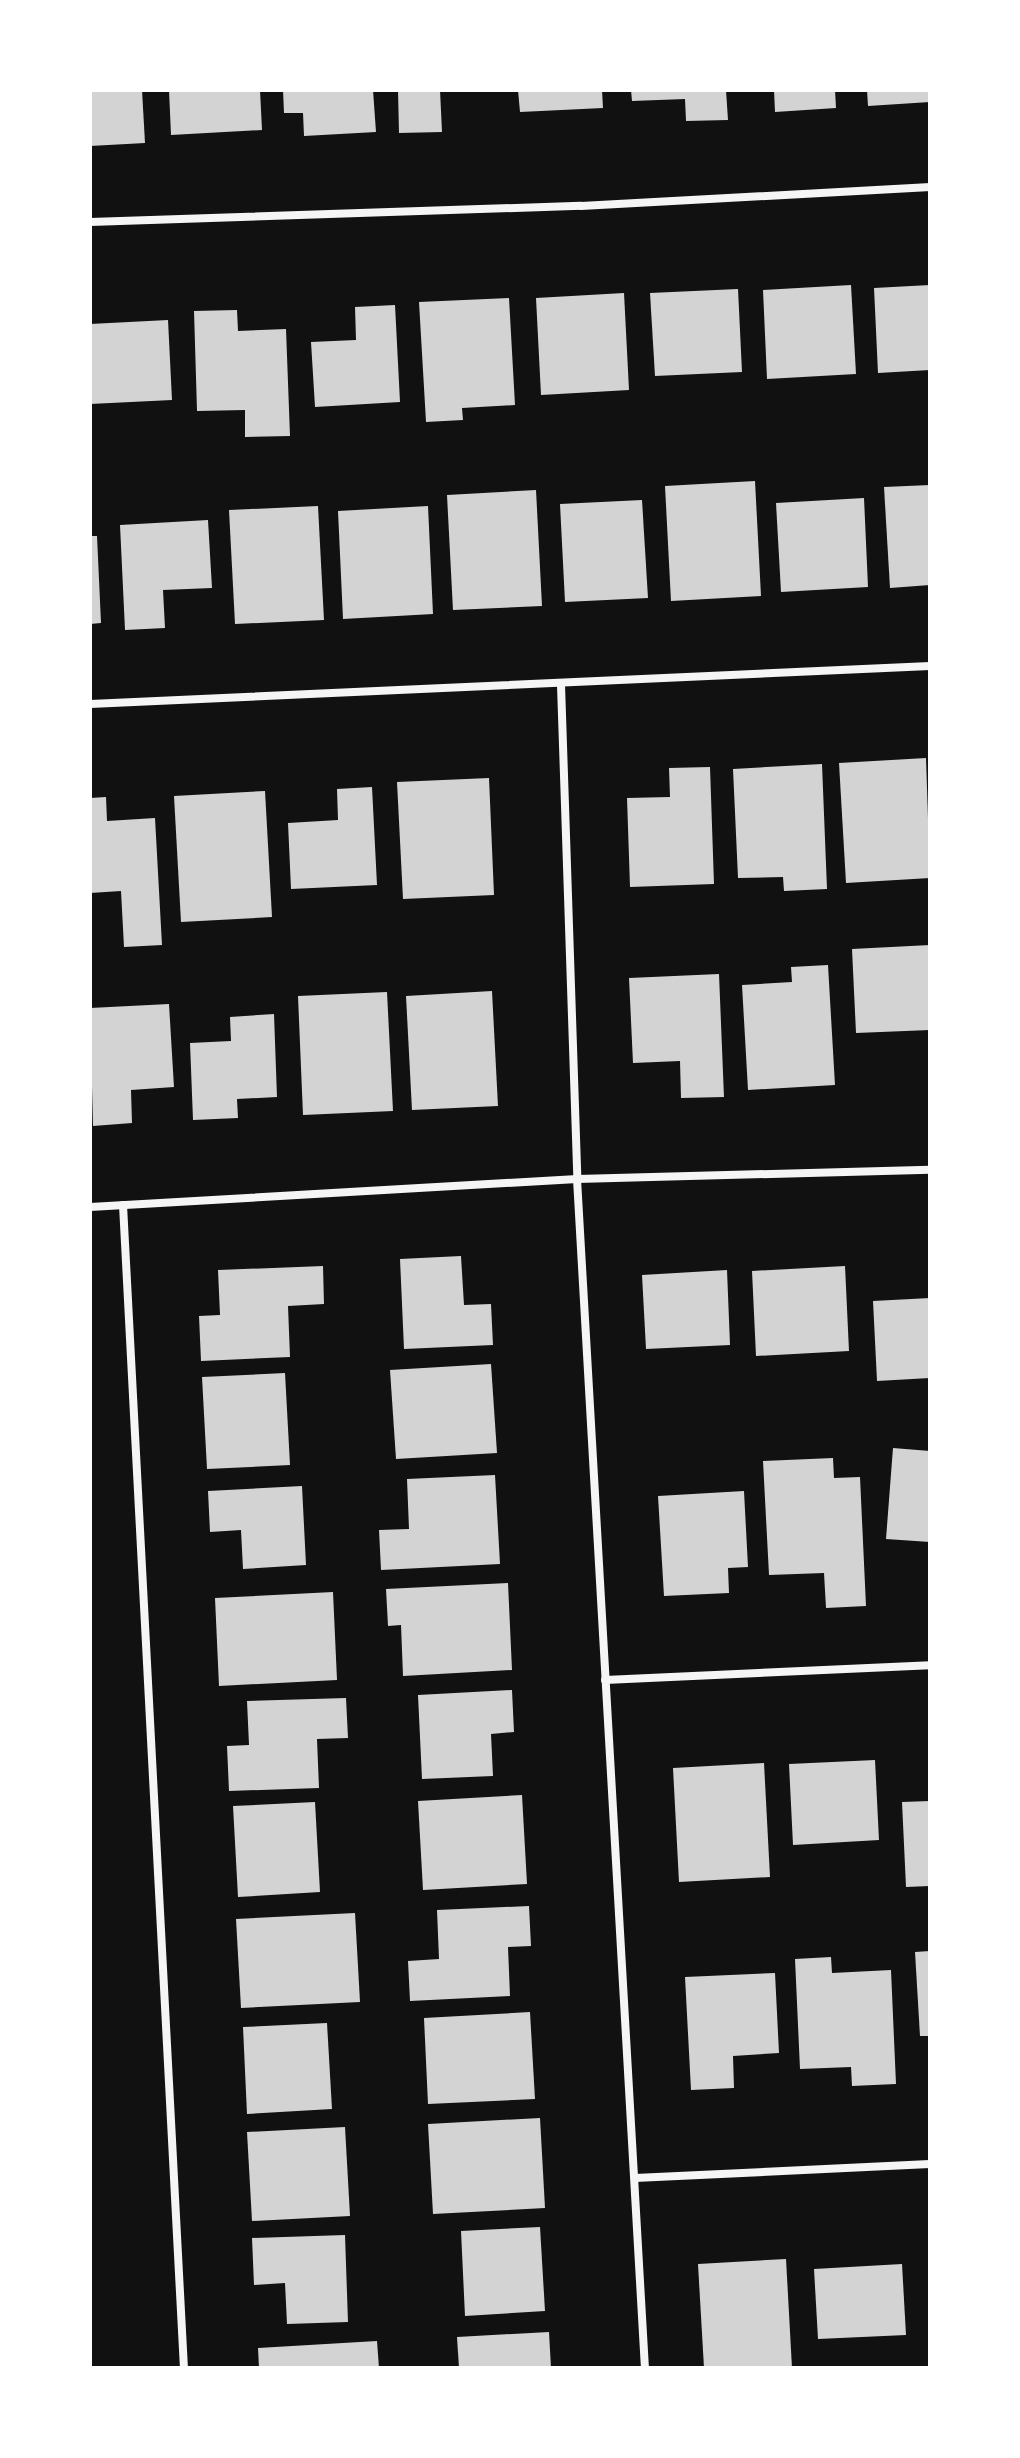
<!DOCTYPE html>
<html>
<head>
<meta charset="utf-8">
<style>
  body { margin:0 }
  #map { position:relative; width:1020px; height:2458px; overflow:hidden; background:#111; font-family:"Varela Round",sans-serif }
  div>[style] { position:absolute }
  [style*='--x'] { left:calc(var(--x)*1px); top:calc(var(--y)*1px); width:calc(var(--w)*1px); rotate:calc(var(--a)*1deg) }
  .building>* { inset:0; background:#d3d3d3 }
  .minor>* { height:8px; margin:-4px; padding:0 4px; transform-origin:4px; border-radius:4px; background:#f5f5f5 }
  span { translate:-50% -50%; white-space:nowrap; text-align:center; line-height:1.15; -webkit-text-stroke:7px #fff; paint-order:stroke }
  .frame { position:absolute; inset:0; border:92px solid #fff; pointer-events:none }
</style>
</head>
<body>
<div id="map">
  <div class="building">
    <i style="clip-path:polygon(90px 90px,142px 90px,145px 143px,90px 146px)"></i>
    <i style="clip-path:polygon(169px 90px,260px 90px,262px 130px,171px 135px)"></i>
    <i style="clip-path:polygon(283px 90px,373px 90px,376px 132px,304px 136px,303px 113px,284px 113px)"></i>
    <i style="clip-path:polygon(398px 90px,440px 90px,442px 132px,399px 133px)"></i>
    <i style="clip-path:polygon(518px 90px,602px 90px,603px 108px,520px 112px)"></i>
    <i style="clip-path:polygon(631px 90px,726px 90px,728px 120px,686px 121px,685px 99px,632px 101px)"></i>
    <i style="clip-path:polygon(774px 90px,835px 90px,836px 108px,775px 112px)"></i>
    <i style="clip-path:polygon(867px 90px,930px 90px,930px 102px,868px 106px)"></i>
    <i style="clip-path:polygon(851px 285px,856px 374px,767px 379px,763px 290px)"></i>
    <i style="clip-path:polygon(930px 285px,930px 370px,878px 373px,874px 288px)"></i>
    <i style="clip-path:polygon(738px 289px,742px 372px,655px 376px,650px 293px)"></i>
    <i style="clip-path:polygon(624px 293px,629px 390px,541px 395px,536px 298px)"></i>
    <i style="clip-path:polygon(509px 298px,515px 405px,462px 408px,463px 420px,426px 422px,419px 302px)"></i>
    <i style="clip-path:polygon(395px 305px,400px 402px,315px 407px,311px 342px,356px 340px,355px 307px)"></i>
    <i style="clip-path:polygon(237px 310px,238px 331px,286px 329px,290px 436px,245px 437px,245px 410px,197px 411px,194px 311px)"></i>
    <i style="clip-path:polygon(168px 320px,172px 400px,90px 404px,90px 324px)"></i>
    <i style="clip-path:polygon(755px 481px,761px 596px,671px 601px,665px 486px)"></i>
    <i style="clip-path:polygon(930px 485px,930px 585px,890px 588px,884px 487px)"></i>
    <i style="clip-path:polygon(536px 490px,542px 606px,453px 610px,447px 495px)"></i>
    <i style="clip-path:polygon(864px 498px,868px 587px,781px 592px,776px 503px)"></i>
    <i style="clip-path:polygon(642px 500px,648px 598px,565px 602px,560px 504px)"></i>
    <i style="clip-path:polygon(318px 506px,324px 620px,235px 624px,229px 510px)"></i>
    <i style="clip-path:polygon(428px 506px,433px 614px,343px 619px,338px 511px)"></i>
    <i style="clip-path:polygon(208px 520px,212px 588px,163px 590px,165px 628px,125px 630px,120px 525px)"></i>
    <i style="clip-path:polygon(90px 536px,97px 536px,101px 623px,90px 624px)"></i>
    <i style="clip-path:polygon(926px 758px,930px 878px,846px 883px,839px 763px)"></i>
    <i style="clip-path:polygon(822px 764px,827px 889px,784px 891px,783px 877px,738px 878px,733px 769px)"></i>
    <i style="clip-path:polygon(710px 767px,714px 884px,630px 887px,627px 798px,670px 797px,669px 768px)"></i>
    <i style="clip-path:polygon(489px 778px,494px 895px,403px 899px,397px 782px)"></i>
    <i style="clip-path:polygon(372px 787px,377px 885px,291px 889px,288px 823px,338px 820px,337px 789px)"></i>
    <i style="clip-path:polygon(265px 791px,272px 917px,181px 922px,174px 796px)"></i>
    <i style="clip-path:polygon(106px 797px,107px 821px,155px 818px,162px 945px,124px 947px,121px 891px,90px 893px,90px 798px)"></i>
    <i style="clip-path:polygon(930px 945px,930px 1030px,856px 1033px,852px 949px)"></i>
    <i style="clip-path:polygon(828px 965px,835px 1085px,748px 1090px,742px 985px,792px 982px,791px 967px)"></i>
    <i style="clip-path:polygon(719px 974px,724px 1097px,681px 1098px,680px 1061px,633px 1063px,629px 978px)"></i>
    <i style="clip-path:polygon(492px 991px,498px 1106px,412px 1110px,406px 996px)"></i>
    <i style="clip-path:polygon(387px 992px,393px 1111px,303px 1115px,298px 996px)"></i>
    <i style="clip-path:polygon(169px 1004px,174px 1087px,131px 1090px,132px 1123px,93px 1126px,90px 1008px)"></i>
    <i style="clip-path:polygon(274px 1014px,277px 1097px,237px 1099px,238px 1118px,193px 1120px,190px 1043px,231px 1041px,230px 1017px)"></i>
    <i style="clip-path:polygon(461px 1256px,464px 1305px,491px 1304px,493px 1345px,404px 1349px,400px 1259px)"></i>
    <i style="clip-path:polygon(323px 1266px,324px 1304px,288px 1306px,290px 1357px,201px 1361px,199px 1316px,220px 1315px,218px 1270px)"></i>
    <i style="clip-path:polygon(845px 1266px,849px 1351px,756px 1356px,752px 1271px)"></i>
    <i style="clip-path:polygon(727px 1270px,730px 1345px,646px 1349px,642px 1275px)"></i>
    <i style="clip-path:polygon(930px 1298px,930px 1378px,877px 1381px,873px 1301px)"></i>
    <i style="clip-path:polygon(491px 1364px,497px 1453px,396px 1459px,390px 1370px)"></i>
    <i style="clip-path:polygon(285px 1373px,290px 1465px,207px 1469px,202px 1377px)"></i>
    <i style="clip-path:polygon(893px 1448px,930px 1451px,930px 1542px,886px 1539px)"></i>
    <i style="clip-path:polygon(833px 1458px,834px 1478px,860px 1477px,866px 1606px,826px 1608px,824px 1573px,769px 1575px,763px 1461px)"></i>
    <i style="clip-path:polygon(495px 1475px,500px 1564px,381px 1570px,379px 1530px,409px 1529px,407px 1479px)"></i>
    <i style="clip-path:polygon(302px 1486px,306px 1565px,243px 1569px,241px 1530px,210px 1532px,208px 1491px)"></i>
    <i style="clip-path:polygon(744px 1491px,748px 1567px,728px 1568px,729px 1593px,664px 1596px,658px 1496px)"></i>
    <i style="clip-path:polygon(508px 1583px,512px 1670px,403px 1676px,401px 1625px,388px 1626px,386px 1589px)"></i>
    <i style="clip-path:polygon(333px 1592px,337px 1680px,219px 1686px,215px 1598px)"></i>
    <i style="clip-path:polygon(512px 1690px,514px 1732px,491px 1734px,493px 1776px,422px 1779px,418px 1695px)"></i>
    <i style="clip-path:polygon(346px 1698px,348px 1738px,317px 1739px,319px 1788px,229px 1791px,227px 1746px,249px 1745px,247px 1701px)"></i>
    <i style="clip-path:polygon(875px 1760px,879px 1840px,793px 1845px,789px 1764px)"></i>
    <i style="clip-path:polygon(764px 1763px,770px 1877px,679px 1882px,673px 1768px)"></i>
    <i style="clip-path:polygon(522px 1795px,527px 1884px,423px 1890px,418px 1801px)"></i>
    <i style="clip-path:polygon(930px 1801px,930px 1886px,906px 1887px,902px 1802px)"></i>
    <i style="clip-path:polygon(315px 1802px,320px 1892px,238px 1897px,233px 1806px)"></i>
    <i style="clip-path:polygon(529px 1906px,531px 1946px,508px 1947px,510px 1996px,410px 2001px,408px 1961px,439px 1959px,437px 1910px)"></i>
    <i style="clip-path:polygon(355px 1913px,360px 2002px,241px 2008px,236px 1919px)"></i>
    <i style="clip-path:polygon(930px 1951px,930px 2036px,920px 2036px,915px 1952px)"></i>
    <i style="clip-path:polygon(831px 1957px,832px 1973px,891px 1970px,896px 2084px,852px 2086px,851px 2067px,800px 2069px,795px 1959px)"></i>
    <i style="clip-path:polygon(775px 1973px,779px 2053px,733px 2056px,734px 2088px,691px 2090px,685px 1977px)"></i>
    <i style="clip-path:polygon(530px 2012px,535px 2099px,428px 2104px,424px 2018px)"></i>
    <i style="clip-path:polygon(327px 2023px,332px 2109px,247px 2114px,243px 2027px)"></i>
    <i style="clip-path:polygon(540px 2118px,545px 2208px,433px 2214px,428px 2124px)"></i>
    <i style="clip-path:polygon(345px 2127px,350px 2216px,252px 2221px,247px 2132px)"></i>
    <i style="clip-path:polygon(540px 2227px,545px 2311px,465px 2316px,461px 2231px)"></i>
    <i style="clip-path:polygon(345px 2235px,348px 2322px,287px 2324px,285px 2283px,254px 2285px,252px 2238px)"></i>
    <i style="clip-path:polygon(786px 2259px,792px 2368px,704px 2368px,698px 2264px)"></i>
    <i style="clip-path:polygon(902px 2264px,906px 2335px,818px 2339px,814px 2269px)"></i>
    <i style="clip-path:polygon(549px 2332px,551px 2368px,459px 2368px,457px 2337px)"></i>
    <i style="clip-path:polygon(377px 2341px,379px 2368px,259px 2368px,258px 2348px)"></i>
  </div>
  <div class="minor">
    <i style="--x:90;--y:222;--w:491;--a:-1.9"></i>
    <i style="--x:581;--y:206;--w:350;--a:-3.1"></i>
    <i style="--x:561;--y:685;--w:494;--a:88.1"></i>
    <i style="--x:577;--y:1179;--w:1191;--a:86.73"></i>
    <i style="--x:90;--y:704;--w:841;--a:-2.59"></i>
    <i style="--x:123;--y:1205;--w:1165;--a:87"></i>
    <i style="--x:90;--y:1207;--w:488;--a:-3.3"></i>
    <i style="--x:577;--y:1179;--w:353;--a:-1.5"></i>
    <i style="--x:605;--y:1680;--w:325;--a:-2.6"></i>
    <i style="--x:635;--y:2178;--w:295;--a:-2.7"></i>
  </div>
  <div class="frame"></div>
</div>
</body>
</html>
